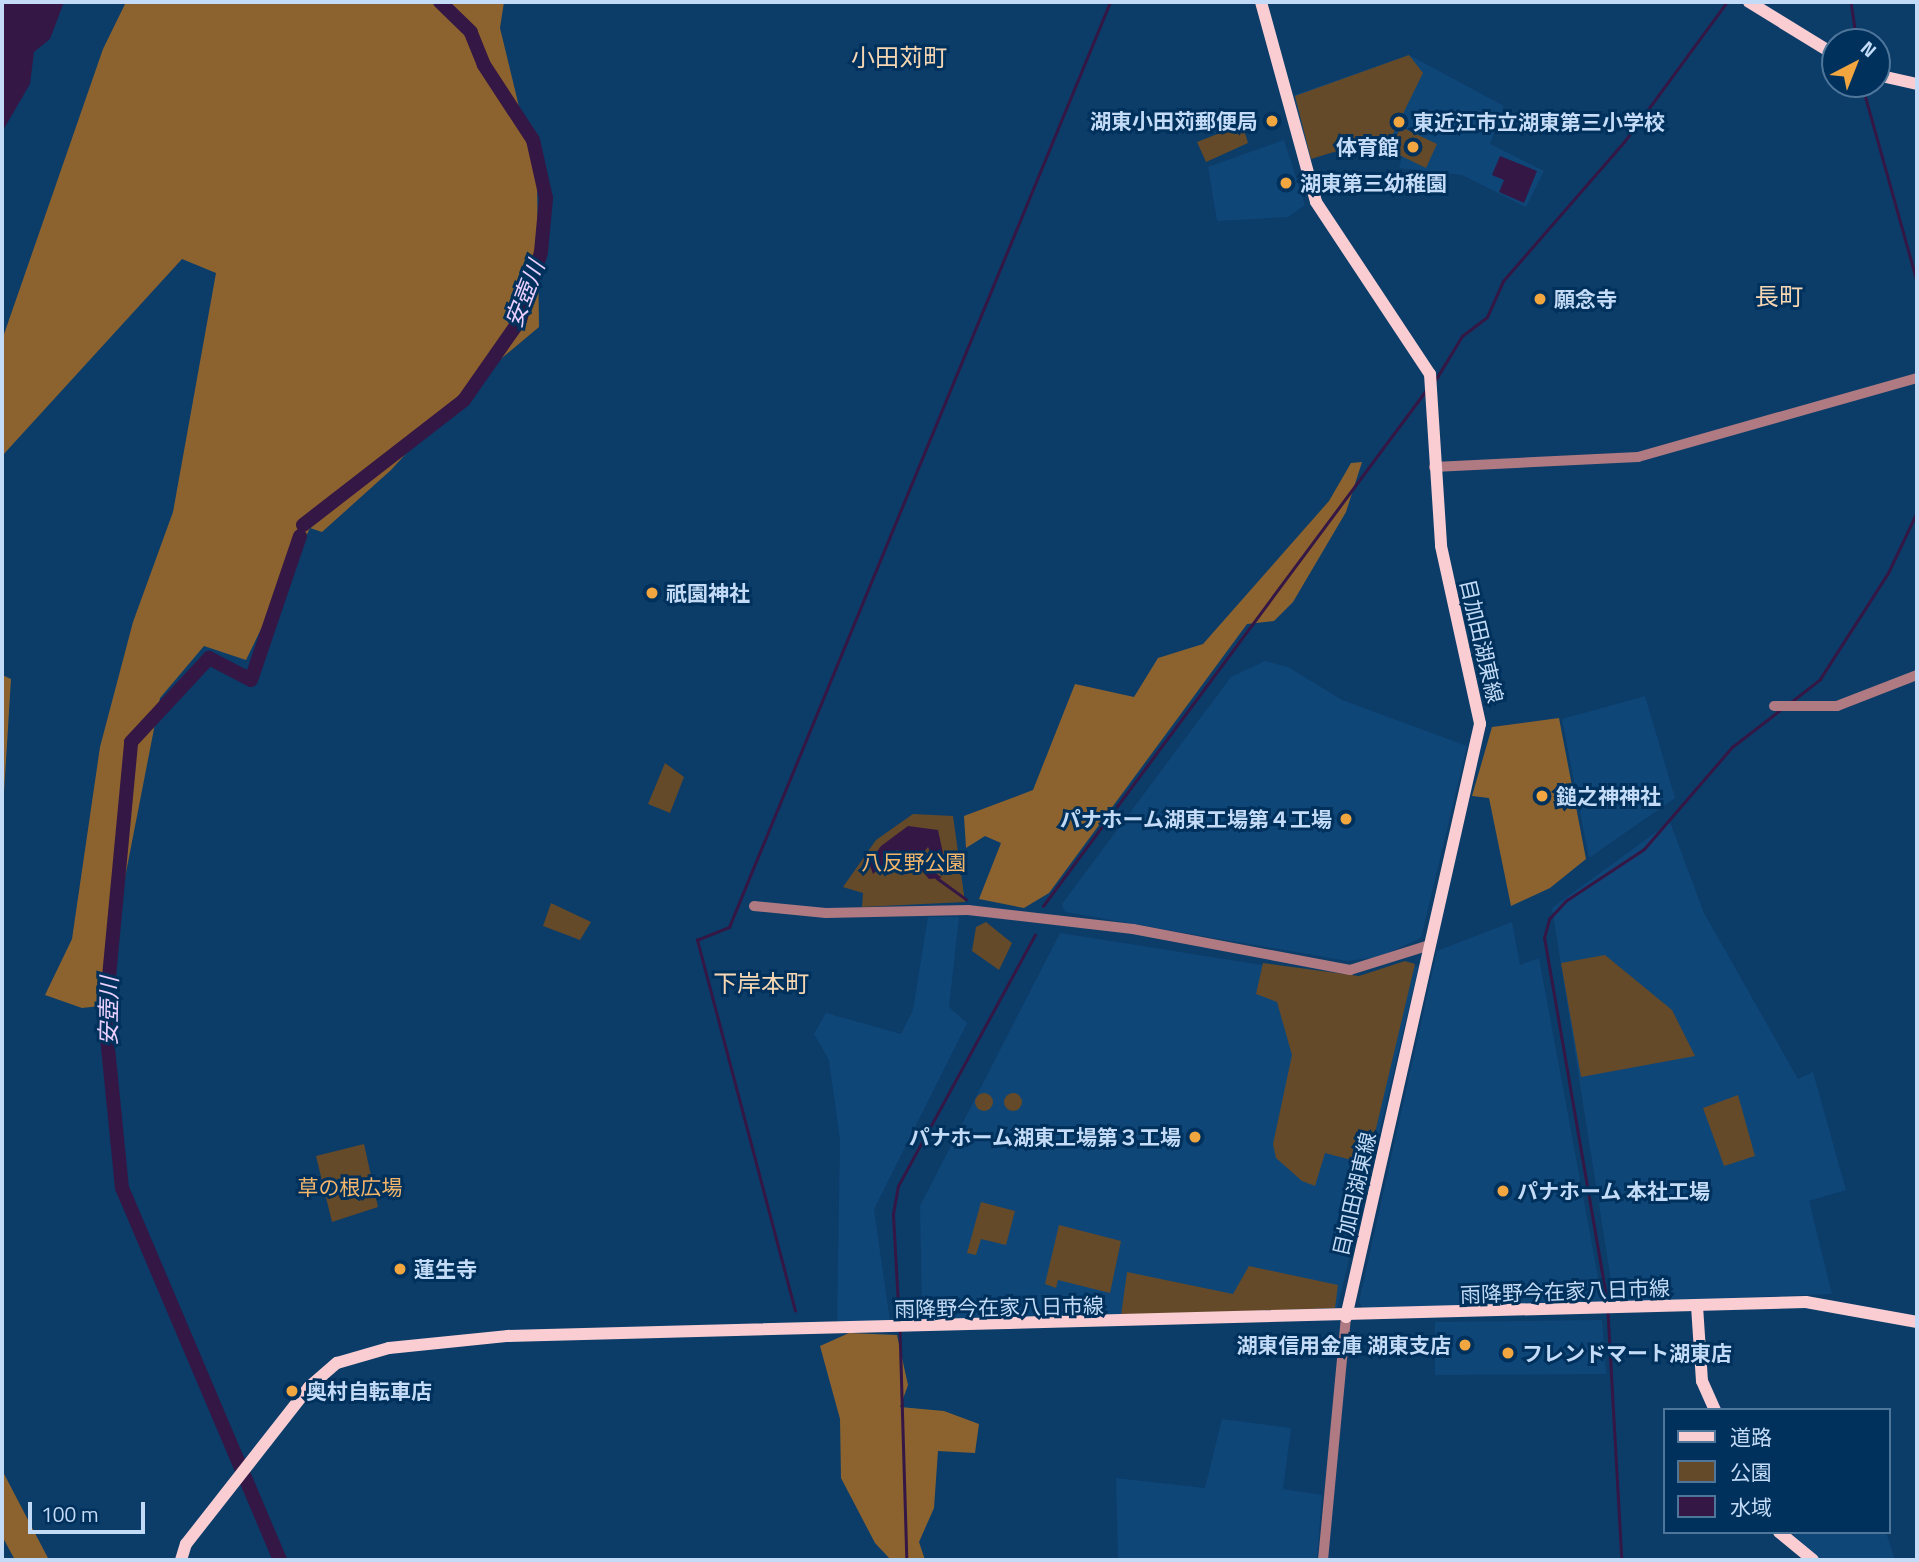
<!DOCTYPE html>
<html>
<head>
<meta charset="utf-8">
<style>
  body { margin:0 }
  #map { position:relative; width:1919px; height:1562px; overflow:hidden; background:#0c3c68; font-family:"Titillium Web","Noto Sans JP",sans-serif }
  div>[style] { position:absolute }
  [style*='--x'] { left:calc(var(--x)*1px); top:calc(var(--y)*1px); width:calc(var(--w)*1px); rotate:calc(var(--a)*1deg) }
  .built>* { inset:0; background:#0f4678 }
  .green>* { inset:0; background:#644a29 }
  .round { border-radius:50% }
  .forest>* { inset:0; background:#8c632f }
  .water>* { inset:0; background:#341745 }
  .stream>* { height:2.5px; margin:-1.25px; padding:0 1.25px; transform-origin:1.25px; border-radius:1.25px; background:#341745 }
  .river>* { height:14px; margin:-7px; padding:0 7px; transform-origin:7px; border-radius:7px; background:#341745 }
  .minor>* { height:10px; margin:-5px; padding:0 5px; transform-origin:5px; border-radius:5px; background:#af7a81 }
  .major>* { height:12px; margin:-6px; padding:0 6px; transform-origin:6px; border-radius:6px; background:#f9cdd2 }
  .dots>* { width:19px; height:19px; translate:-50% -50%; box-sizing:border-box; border:4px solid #00315c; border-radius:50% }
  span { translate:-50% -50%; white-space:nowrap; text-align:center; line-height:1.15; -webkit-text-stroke:6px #00315c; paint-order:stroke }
  .poi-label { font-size:21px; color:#c3dbf6; font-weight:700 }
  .right { translate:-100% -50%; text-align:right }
  .left { translate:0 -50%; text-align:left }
  .street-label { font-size:21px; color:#c3dbf6 }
  .park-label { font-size:21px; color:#f2b569 }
  .water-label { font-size:23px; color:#ebd0ff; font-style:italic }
  .quarter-label { font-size:24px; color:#f7d7b3 }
  .frame { position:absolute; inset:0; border:4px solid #c3dbf6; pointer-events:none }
  .legend { position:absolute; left:1663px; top:1408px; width:228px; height:126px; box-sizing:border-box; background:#00315c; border:2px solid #4e759a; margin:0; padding:9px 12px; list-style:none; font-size:21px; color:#c3dbf6 }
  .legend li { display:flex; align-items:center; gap:14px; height:35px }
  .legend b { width:35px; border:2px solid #4e759a }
  .north { position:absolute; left:1821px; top:28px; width:70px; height:70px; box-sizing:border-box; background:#00315c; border:2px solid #4e759a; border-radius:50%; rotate:42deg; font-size:19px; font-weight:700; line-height:28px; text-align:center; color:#c3dbf6 }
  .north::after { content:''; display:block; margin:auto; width:24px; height:32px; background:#f1a63f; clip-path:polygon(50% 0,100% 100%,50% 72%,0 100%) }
  .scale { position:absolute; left:28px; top:1502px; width:117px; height:32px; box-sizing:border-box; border:4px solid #c3dbf6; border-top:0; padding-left:9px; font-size:21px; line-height:24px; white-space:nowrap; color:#c3dbf6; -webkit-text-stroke:5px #00315c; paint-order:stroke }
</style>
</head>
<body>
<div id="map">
  <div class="built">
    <i style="clip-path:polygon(1409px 55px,1504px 106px,1490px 144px,1544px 171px,1526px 207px,1462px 175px,1399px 168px,1402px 157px,1381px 138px,1309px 159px,1294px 95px)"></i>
    <i style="clip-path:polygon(1284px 140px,1305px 205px,1288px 217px,1217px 221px,1208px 167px)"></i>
    <i style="clip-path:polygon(1265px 661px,1288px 667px,1342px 700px,1467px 746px,1421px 938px,1379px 957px,1347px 961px,1065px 912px,1062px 904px,1231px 677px)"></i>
    <i style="clip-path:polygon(1645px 696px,1675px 798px,1589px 858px,1562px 719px)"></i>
    <i style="clip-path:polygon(1670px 822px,1704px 913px,1798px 1079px,1813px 1072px,1846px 1190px,1809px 1201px,1832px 1294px,1621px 1302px,1613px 1293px,1552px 908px)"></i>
    <i style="clip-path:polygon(928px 917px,959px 917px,949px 1007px,967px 1023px,874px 1209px,890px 1321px,837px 1321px,840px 1140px,829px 1060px,814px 1034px,826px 1013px,901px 1034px,913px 1010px)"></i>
    <i style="clip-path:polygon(1512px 922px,1520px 965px,1539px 958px,1603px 1304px,1365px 1311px,1359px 1302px,1437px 951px)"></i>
    <i style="clip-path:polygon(1060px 933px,1377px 983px,1419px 965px,1337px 1310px,928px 1323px,922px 1310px,920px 1206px)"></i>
    <i style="clip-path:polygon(1602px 1320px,1606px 1374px,1435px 1375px,1435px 1322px)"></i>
    <i style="clip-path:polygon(1222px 1419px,1291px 1428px,1283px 1489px,1322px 1495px,1317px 1560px,1118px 1560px,1116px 1478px,1205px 1488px)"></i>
    <i style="clip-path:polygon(1791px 1532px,1886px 1532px,1895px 1560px,1819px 1560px)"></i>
  </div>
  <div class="green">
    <i style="clip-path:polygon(1409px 55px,1423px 73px,1393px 134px,1311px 159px,1295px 96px)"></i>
    <i style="clip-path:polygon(1238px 110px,1248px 143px,1206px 162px,1197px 142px,1220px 133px,1216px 119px)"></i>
    <i style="clip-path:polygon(1401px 127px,1437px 144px,1426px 168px,1389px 150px)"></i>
    <i style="clip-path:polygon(665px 763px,684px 777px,670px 813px,648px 804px)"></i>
    <i style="clip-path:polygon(913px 814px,953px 816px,965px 902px,862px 907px,863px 893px,843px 887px,876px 840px)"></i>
    <i style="clip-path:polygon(551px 903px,591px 922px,580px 940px,543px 926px)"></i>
    <i style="clip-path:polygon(986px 922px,1012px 943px,999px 970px,972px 951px,976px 927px)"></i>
    <i style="clip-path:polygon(1605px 955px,1672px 1010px,1695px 1056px,1581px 1077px,1561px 963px)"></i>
    <i style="clip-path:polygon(1405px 961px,1415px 964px,1375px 1133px,1363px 1131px,1359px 1162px,1325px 1153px,1315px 1186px,1302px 1181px,1276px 1158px,1273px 1144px,1292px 1055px,1277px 1002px,1256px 994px,1263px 963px,1359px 976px)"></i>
    <i class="round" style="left:1004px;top:1093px;width:18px;height:18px"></i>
    <i class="round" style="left:975px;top:1093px;width:18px;height:18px"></i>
    <i style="clip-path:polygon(1738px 1095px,1755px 1156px,1724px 1166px,1703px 1108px)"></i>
    <i style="clip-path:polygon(364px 1144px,378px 1207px,332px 1222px,316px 1156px)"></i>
    <i style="clip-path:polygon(981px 1202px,1015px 1211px,1006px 1245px,981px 1239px,976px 1255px,967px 1253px)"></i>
    <i style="clip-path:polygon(1059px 1225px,1121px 1241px,1110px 1293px,1058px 1280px,1056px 1288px,1045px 1284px)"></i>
    <i style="clip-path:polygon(1249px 1266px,1338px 1285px,1335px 1308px,1121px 1316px,1127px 1272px,1233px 1294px)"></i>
  </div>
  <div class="forest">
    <i style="clip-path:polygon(126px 2px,504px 2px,500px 28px,537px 181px,539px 327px,465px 389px,391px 470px,322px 532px,310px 528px,246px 660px,204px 646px,160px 698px,100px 1006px,82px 1008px,45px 995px,72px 939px,100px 747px,133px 622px,173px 512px,216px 273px,182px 259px,2px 456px,2px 340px,103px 49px)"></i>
    <i style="clip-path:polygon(1362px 462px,1346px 512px,1293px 602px,1274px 621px,1247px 624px,1049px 893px,1024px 908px,979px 899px,1001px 843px,985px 836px,966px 848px,964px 816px,1033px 790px,1075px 684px,1134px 697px,1158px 658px,1203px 644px,1329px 501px,1351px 463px)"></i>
    <i style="clip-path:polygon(2px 675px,11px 679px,2px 825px)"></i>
    <i style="clip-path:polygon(1559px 718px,1586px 859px,1550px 888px,1511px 906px,1489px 798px,1472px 796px,1492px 727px)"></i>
    <i style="clip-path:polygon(849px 1333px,897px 1335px,908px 1385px,900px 1407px,944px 1411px,979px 1424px,975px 1453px,938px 1451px,934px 1508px,919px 1542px,925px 1560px,891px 1560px,875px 1543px,841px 1478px,840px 1419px,820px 1346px)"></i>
    <i style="clip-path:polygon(2px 1470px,49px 1560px,15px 1560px,2px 1536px)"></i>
  </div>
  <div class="water">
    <i style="clip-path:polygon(2px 2px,64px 2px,50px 39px,34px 52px,30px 84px,2px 132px)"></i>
    <i style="clip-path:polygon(1500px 156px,1537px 171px,1524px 203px,1499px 192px,1504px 180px,1492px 175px)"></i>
    <i style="clip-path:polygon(evenodd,908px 826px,938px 830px,944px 858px,933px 858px,928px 847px,918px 859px,942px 878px,929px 879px,917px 865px,882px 866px,873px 874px,869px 863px,881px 846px,908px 826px,897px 850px,905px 854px,902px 861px,882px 858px,897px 850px)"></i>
  </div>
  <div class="stream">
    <i style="--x:1851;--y:2;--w:40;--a:81.5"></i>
    <i style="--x:1862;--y:84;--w:205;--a:74.4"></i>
    <i style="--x:1436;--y:379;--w:50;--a:-58.8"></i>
    <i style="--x:1462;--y:336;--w:31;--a:-37"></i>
    <i style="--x:1487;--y:317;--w:39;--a:-66"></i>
    <i style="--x:1503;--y:281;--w:184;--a:-49"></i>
    <i style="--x:1624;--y:142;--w:174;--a:-53.7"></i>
    <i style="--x:1791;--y:702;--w:37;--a:-38"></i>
    <i style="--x:1820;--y:679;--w:126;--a:-57.3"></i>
    <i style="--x:1888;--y:573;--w:68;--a:-64.6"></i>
    <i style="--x:937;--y:878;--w:36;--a:36"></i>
    <i style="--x:1043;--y:906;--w:644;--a:-53.4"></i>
    <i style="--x:1607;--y:1302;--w:369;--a:-99.8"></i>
    <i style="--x:1544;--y:938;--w:20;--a:-75"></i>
    <i style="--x:1549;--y:919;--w:26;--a:-47"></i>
    <i style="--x:1567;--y:900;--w:92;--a:-33.5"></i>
    <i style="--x:1644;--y:849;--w:135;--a:-49.2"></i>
    <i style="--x:1732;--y:747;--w:61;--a:-37.6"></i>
    <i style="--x:795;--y:1311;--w:384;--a:-104.8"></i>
    <i style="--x:697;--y:940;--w:35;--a:-22"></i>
    <i style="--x:729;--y:927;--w:1000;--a:-67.61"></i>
    <i style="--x:1608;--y:1312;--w:248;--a:86.8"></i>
    <i style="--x:899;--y:1323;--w:109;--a:-93.2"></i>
    <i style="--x:893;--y:1214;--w:28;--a:-80"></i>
    <i style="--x:898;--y:1186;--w:286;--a:-61.4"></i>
    <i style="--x:900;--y:1329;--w:231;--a:88.3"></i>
  </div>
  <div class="river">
    <i style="--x:303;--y:525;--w:204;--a:-37.8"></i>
    <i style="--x:464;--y:400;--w:98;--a:-55"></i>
    <i style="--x:520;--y:320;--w:71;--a:-72.8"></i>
    <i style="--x:541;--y:252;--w:54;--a:-84.7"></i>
    <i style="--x:546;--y:198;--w:59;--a:-102.6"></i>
    <i style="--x:533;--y:140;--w:90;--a:-123.2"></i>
    <i style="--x:484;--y:65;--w:35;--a:-112"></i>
    <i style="--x:471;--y:32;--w:43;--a:-135.9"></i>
    <i style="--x:280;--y:1560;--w:404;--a:-113"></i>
    <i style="--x:122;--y:1188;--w:170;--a:-95.7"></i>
    <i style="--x:105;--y:1019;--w:278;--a:-84.6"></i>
    <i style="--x:131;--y:742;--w:115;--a:-47.1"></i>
    <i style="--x:209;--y:658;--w:47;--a:27.6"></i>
    <i style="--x:251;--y:680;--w:152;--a:-71.2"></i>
  </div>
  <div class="minor">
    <i style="--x:1434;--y:467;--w:204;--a:-2.8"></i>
    <i style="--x:1638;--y:457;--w:290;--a:-15.8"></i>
    <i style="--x:1774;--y:706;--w:63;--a:0"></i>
    <i style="--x:1837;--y:706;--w:86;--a:-21.2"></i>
    <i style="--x:754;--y:906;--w:72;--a:5.6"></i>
    <i style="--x:826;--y:913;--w:142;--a:-1.2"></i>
    <i style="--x:968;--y:910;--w:166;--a:6.6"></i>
    <i style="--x:1133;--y:929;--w:221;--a:10.7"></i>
    <i style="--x:1350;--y:970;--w:84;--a:-17.4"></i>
    <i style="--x:1323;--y:1560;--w:244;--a:-84.6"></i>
  </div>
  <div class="major">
    <i style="--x:1261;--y:2;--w:207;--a:74.6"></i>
    <i style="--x:1316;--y:202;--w:206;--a:56.5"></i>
    <i style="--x:1430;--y:374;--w:172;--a:86.3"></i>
    <i style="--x:1441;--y:546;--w:182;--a:77.6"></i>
    <i style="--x:1480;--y:724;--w:608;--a:102.73"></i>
    <i style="--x:1749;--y:2;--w:101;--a:31.6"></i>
    <i style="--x:1877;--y:75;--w:41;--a:12.7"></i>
    <i style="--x:1697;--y:1306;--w:75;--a:86.2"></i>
    <i style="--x:1702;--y:1381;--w:32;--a:66"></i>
    <i style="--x:1779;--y:1532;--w:44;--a:39.5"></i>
    <i style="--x:181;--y:1560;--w:17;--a:-73"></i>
    <i style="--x:186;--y:1544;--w:199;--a:-51.9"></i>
    <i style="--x:309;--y:1387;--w:37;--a:-41"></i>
    <i style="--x:337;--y:1363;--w:54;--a:-16.1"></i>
    <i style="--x:389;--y:1348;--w:120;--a:-5.8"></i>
    <i style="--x:508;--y:1336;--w:1298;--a:-1.5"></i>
    <i style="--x:1806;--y:1302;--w:113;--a:10.2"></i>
  </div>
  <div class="dots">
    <i style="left:1272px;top:121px;background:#f1a63f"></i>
    <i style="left:1399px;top:122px;background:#f1a63f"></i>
    <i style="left:1413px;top:147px;background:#f1a63f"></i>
    <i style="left:1286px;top:183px;background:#f1a63f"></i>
    <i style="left:1540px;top:299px;background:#f1a63f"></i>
    <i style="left:652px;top:593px;background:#f1a63f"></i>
    <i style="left:1542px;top:796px;background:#f1a63f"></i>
    <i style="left:1346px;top:819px;background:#f1a63f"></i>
    <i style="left:1195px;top:1137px;background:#f1a63f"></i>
    <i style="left:1503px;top:1191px;background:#f1a63f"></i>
    <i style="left:400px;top:1269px;background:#f1a63f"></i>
    <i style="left:1465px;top:1345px;background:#f1a63f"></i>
    <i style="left:1508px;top:1353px;background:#f1a63f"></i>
    <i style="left:292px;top:1391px;background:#f1a63f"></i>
  </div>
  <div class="poi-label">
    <span class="right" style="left:1258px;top:121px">湖東小田苅郵便局</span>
    <span class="left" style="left:1413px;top:122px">東近江市立湖東第三小学校</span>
    <span class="right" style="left:1399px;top:147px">体育館</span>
    <span class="left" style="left:1300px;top:183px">湖東第三幼稚園</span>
    <span class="left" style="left:1554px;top:299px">願念寺</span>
    <span class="left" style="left:666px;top:593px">祇園神社</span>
    <span class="left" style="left:1556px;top:796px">鎚之神神社</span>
    <span class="right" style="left:1332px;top:819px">パナホーム湖東工場第４工場</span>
    <span class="right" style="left:1181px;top:1137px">パナホーム湖東工場第３工場</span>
    <span class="left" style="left:1517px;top:1191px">パナホーム 本社工場</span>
    <span class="left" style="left:414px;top:1269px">蓮生寺</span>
    <span class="right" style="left:1451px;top:1345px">湖東信用金庫 湖東支店</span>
    <span class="left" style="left:1522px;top:1353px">フレンドマート湖東店</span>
    <span class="left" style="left:306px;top:1391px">奥村自転車店</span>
  </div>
  <div class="street-label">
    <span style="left:1482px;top:641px;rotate:77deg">目加田湖東線</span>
    <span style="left:1354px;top:1194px;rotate:-77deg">目加田湖東線</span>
    <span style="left:1565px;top:1291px;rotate:-2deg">雨降野今在家八日市線</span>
    <span style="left:999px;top:1307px;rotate:-1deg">雨降野今在家八日市線</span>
  </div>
  <div class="park-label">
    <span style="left:914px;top:862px">八反野公園</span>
    <span style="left:350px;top:1187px">草の根広場</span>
  </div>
  <div class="water-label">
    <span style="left:525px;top:294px;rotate:-69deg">安壺川</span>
    <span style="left:109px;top:1011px;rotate:-89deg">安壺川</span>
  </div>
  <div class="quarter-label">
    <span style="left:899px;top:58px">小田苅町</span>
    <span style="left:1779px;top:297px">長町</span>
    <span style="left:761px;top:984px">下岸本町</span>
  </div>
  <div class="frame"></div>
  <ul class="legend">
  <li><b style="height:9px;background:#f9cdd2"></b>道路</li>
  <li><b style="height:19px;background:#644a29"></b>公園</li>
  <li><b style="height:19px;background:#341745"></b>水域</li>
  </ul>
  <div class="north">N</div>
  <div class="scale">100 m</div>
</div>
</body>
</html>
